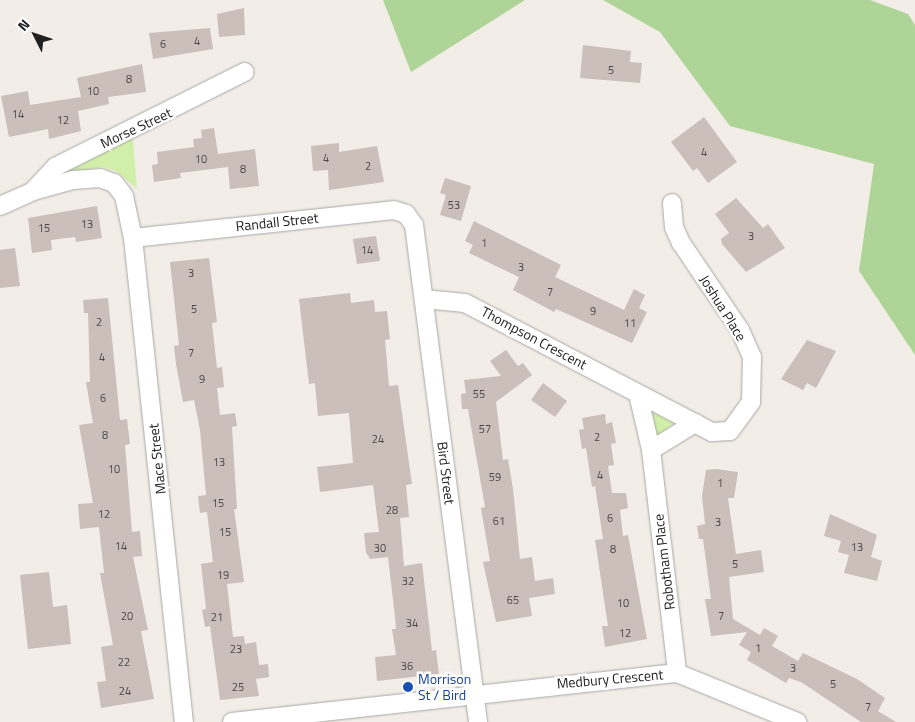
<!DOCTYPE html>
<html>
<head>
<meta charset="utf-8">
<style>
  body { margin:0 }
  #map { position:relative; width:915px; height:722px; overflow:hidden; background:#f2ede6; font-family:"Titillium Web",sans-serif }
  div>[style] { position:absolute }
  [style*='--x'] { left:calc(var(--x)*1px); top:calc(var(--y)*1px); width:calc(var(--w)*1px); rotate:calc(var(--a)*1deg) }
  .grass>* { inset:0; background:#d2efa9 }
  .forest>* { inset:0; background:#afd498 }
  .building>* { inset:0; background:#cabfb9 }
  .roads { filter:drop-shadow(0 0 1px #a8a8a8) drop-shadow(0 0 1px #a8a8a8) }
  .street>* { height:18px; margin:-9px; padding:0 9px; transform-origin:9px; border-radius:9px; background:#fff }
  .dots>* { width:14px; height:14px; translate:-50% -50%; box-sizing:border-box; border:2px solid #fff; border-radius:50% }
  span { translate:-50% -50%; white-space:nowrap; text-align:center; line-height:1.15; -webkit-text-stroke:5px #fff; paint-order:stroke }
  .number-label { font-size:11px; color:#4b4847 }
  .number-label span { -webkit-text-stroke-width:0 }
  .street-label { font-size:14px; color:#212121 }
  .transit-label { font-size:14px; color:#164399 }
  .left { translate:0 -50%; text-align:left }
  .north { position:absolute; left:10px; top:10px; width:50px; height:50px; -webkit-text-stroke:4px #fff; paint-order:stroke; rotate:311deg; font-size:14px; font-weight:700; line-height:20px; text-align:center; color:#212121 }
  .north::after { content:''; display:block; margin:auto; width:18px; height:22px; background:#212121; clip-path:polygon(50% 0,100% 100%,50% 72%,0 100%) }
</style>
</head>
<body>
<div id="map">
  <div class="grass">
    <i style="clip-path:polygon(124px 139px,133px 139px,137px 189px,116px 171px,102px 167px,64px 174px,63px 170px)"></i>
    <i style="clip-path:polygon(651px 411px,674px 423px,656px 437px)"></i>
  </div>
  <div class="forest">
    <i style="clip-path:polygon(383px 0,525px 0,411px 72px)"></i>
    <i style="clip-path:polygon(603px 0,870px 0,908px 14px,915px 25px,915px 355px,859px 271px,874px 164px,730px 126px,660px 32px)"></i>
  </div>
  <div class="building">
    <i style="clip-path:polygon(244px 8px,245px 35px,219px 37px,217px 14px)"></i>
    <i style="clip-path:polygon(210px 28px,213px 49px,153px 59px,149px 33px)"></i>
    <i style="clip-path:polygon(583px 45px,631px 51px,630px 62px,642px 63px,640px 83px,580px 78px)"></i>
    <i style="clip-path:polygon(142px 64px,146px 92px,108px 97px,109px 104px,78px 111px,81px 131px,49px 139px,48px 129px,9px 137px,1px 96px,28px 91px,30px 105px,81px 97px,77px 78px)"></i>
    <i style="clip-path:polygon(704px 117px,737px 162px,708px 183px,697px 168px,693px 171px,671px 142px)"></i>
    <i style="clip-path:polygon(214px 128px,218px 154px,255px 149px,259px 186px,230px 189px,228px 167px,180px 173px,181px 178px,154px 182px,152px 165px,158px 164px,157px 152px,194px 147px,193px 139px,202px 138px,201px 130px)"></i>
    <i style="clip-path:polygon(339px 143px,339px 152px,377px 146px,384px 182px,329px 190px,328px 170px,313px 171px,311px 146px)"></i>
    <i style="clip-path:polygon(445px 178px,471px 186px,461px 221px,440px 215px,446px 195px,440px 193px)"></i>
    <i style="clip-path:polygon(736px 198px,763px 228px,768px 224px,785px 248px,746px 272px,722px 244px,721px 239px,729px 233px,715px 214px)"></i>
    <i style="clip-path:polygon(97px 206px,102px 238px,76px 242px,75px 237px,51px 240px,52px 250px,32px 253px,28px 218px)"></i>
    <i style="clip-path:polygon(474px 221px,561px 265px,555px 277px,624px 310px,634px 289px,645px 295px,639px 308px,647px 312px,632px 343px,556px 309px,554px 312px,513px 290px,519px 277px,469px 253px,473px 245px,465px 241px)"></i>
    <i style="clip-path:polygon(376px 236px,380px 261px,357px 264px,353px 239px)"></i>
    <i style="clip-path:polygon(15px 248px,20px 286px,0 288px,0 250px)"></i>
    <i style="clip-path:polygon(209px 258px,217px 322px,212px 323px,217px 368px,222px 367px,224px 387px,217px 388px,220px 415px,235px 413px,237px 426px,232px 427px,237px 509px,234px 509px,244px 582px,227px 584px,233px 637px,244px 636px,245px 644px,256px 642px,259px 665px,268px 664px,269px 677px,256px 679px,259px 696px,220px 700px,210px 626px,205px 627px,202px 610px,206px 609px,201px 564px,213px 562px,207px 512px,200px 513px,198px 496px,206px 495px,200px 430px,194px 400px,183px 402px,176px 364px,174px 346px,179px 345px,170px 262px)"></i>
    <i style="clip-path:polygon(350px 293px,351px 303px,374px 300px,375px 312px,387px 311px,390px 339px,385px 340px,389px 386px,398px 385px,412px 484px,406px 485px,409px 517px,400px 518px,404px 566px,422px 563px,432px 651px,436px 650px,439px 674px,377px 681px,375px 657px,396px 655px,392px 629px,396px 629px,395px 617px,388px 557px,370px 559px,366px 552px,364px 533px,379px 532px,373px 485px,320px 492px,317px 467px,353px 463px,349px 413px,318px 416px,315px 383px,309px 384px,299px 299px)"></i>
    <i style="clip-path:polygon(108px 298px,120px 420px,127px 419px,130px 444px,125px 445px,132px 532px,140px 531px,142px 556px,133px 557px,148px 630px,141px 631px,154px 699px,101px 708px,97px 682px,106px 681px,101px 647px,113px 645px,100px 573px,104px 573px,99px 527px,80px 529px,78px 504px,93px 503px,79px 425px,93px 423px,86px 382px,90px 382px,88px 313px,84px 313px,83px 300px)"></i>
    <i style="clip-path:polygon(807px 340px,836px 351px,816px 388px,807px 383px,803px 390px,781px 379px)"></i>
    <i style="clip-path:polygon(506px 350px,518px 366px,523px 363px,532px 375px,496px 402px,503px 460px,508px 459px,513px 489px,520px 559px,532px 557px,535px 581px,553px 578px,555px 594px,529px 598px,532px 616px,496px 622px,483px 562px,490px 561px,481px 508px,485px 507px,468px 409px,462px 409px,461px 394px,466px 393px,464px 380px,501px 376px,490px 361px)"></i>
    <i style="clip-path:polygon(543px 383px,567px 401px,555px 417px,531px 400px)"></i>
    <i style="clip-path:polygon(605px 414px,606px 424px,612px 422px,616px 443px,611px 444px,614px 465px,608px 466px,612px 493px,626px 493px,628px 508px,620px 510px,623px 536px,628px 535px,647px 639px,605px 647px,602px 626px,608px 626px,595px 540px,603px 539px,595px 486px,592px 487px,586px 448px,582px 449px,579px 430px,584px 429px,582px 418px)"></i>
    <i style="clip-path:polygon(716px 469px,738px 472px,734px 498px,728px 498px,736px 554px,761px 550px,764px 572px,729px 577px,733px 619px,760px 635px,764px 628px,778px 636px,772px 646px,798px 661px,803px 653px,857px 679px,885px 698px,878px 711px,896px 722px,861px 722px,801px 682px,789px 678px,786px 683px,747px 660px,751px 652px,739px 645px,747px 632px,711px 636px,705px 599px,711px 599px,703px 539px,699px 539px,697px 526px,705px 524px,702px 496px,706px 470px)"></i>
    <i style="clip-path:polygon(830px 514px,877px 535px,871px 557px,882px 561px,877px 581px,844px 573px,849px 555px,838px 552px,841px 541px,824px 536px)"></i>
    <i style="clip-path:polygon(49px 572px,53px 607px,67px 605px,71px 644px,28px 649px,20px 575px)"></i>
  </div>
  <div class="roads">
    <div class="street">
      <i style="--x:33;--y:191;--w:33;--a:-47"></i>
      <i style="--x:55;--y:167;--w:212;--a:-26.6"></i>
      <i style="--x:0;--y:206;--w:36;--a:-24"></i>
      <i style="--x:33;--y:191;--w:41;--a:-15.4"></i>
      <i style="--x:73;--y:180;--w:27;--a:-4"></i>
      <i style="--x:100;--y:178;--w:15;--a:20"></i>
      <i style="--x:114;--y:183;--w:16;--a:52"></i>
      <i style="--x:124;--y:196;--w:43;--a:77.9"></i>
      <i style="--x:133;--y:238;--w:487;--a:84"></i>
      <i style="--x:133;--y:238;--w:262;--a:-6.1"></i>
      <i style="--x:394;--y:210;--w:13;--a:18"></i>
      <i style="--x:406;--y:214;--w:14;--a:54"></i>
      <i style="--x:414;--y:225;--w:501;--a:82.66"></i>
      <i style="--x:424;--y:299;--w:41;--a:5.6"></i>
      <i style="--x:465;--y:303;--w:279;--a:27.6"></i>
      <i style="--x:712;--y:432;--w:18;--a:-3"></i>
      <i style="--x:730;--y:431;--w:36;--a:-54"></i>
      <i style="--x:751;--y:402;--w:45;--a:-88.7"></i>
      <i style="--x:752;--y:357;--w:30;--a:-114"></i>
      <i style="--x:740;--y:330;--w:105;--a:-124.1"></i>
      <i style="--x:681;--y:243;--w:17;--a:-114"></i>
      <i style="--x:674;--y:227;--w:24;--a:-95"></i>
      <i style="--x:638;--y:394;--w:57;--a:76.9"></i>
      <i style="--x:651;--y:450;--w:225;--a:83.3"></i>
      <i style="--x:651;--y:450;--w:52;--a:-31.5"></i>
      <i style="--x:232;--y:722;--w:448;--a:-6.3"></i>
      <i style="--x:677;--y:673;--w:130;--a:22.2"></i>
    </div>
  </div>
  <div class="dots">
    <i style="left:408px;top:687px;background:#1a4fb4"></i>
  </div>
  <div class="number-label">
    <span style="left:197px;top:41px">4</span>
    <span style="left:163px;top:44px">6</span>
    <span style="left:611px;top:70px">5</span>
    <span style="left:129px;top:79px">8</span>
    <span style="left:93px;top:91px">10</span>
    <span style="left:18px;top:114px">14</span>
    <span style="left:63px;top:120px">12</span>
    <span style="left:704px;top:152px">4</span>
    <span style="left:326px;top:158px">4</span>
    <span style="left:201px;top:159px">10</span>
    <span style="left:368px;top:166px">2</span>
    <span style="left:243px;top:169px">8</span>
    <span style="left:454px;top:205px">53</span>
    <span style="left:87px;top:224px">13</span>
    <span style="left:44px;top:228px">15</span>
    <span style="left:751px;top:236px">3</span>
    <span style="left:484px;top:243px">1</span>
    <span style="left:367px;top:250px">14</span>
    <span style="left:521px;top:267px">3</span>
    <span style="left:191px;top:273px">3</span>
    <span style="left:550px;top:292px">7</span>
    <span style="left:194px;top:309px">5</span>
    <span style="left:593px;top:311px">9</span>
    <span style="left:99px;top:322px">2</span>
    <span style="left:630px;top:323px">11</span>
    <span style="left:191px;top:353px">7</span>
    <span style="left:102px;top:357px">4</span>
    <span style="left:202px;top:379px">9</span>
    <span style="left:479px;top:394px">55</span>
    <span style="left:103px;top:398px">6</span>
    <span style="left:485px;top:429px">57</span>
    <span style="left:105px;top:435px">8</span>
    <span style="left:597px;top:437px">2</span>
    <span style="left:378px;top:439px">24</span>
    <span style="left:219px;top:462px">13</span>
    <span style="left:114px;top:469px">10</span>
    <span style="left:600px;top:475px">4</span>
    <span style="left:495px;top:477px">59</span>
    <span style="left:720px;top:483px">1</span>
    <span style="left:218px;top:503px">15</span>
    <span style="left:392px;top:510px">28</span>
    <span style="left:104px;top:514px">12</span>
    <span style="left:610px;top:518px">6</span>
    <span style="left:499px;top:521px">61</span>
    <span style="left:718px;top:522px">3</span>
    <span style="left:225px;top:532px">15</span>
    <span style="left:121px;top:546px">14</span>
    <span style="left:857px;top:547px">13</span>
    <span style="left:380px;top:548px">30</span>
    <span style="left:613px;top:549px">8</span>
    <span style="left:735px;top:564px">5</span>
    <span style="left:223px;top:575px">19</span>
    <span style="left:408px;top:581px">32</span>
    <span style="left:513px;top:600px">65</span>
    <span style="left:623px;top:603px">10</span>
    <span style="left:127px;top:616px">20</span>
    <span style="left:721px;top:616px">7</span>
    <span style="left:217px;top:617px">21</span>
    <span style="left:412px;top:623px">34</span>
    <span style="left:625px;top:633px">12</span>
    <span style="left:758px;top:648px">1</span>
    <span style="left:236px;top:649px">23</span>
    <span style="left:124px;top:662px">22</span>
    <span style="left:407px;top:666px">36</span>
    <span style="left:793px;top:668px">3</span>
    <span style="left:833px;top:684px">5</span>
    <span style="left:238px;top:687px">25</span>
    <span style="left:125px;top:691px">24</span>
    <span style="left:868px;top:707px">7</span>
  </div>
  <div class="street-label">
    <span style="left:136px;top:128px;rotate:-25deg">Morse Street</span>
    <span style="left:277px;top:222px;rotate:-6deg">Randall Street</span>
    <span style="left:723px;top:308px;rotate:58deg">Joshua Place</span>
    <span style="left:534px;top:338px;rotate:28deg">Thompson Crescent</span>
    <span style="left:157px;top:459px;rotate:-96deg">Mace Street</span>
    <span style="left:446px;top:473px;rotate:83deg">Bird Street</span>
    <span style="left:664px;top:562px;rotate:-97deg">Robotham Place</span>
    <span style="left:610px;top:679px;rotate:-5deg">Medbury Crescent</span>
  </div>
  <div class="transit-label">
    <span class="left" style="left:418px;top:687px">Morrison<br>St / Bird</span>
  </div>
  <div class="north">N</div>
</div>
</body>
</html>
